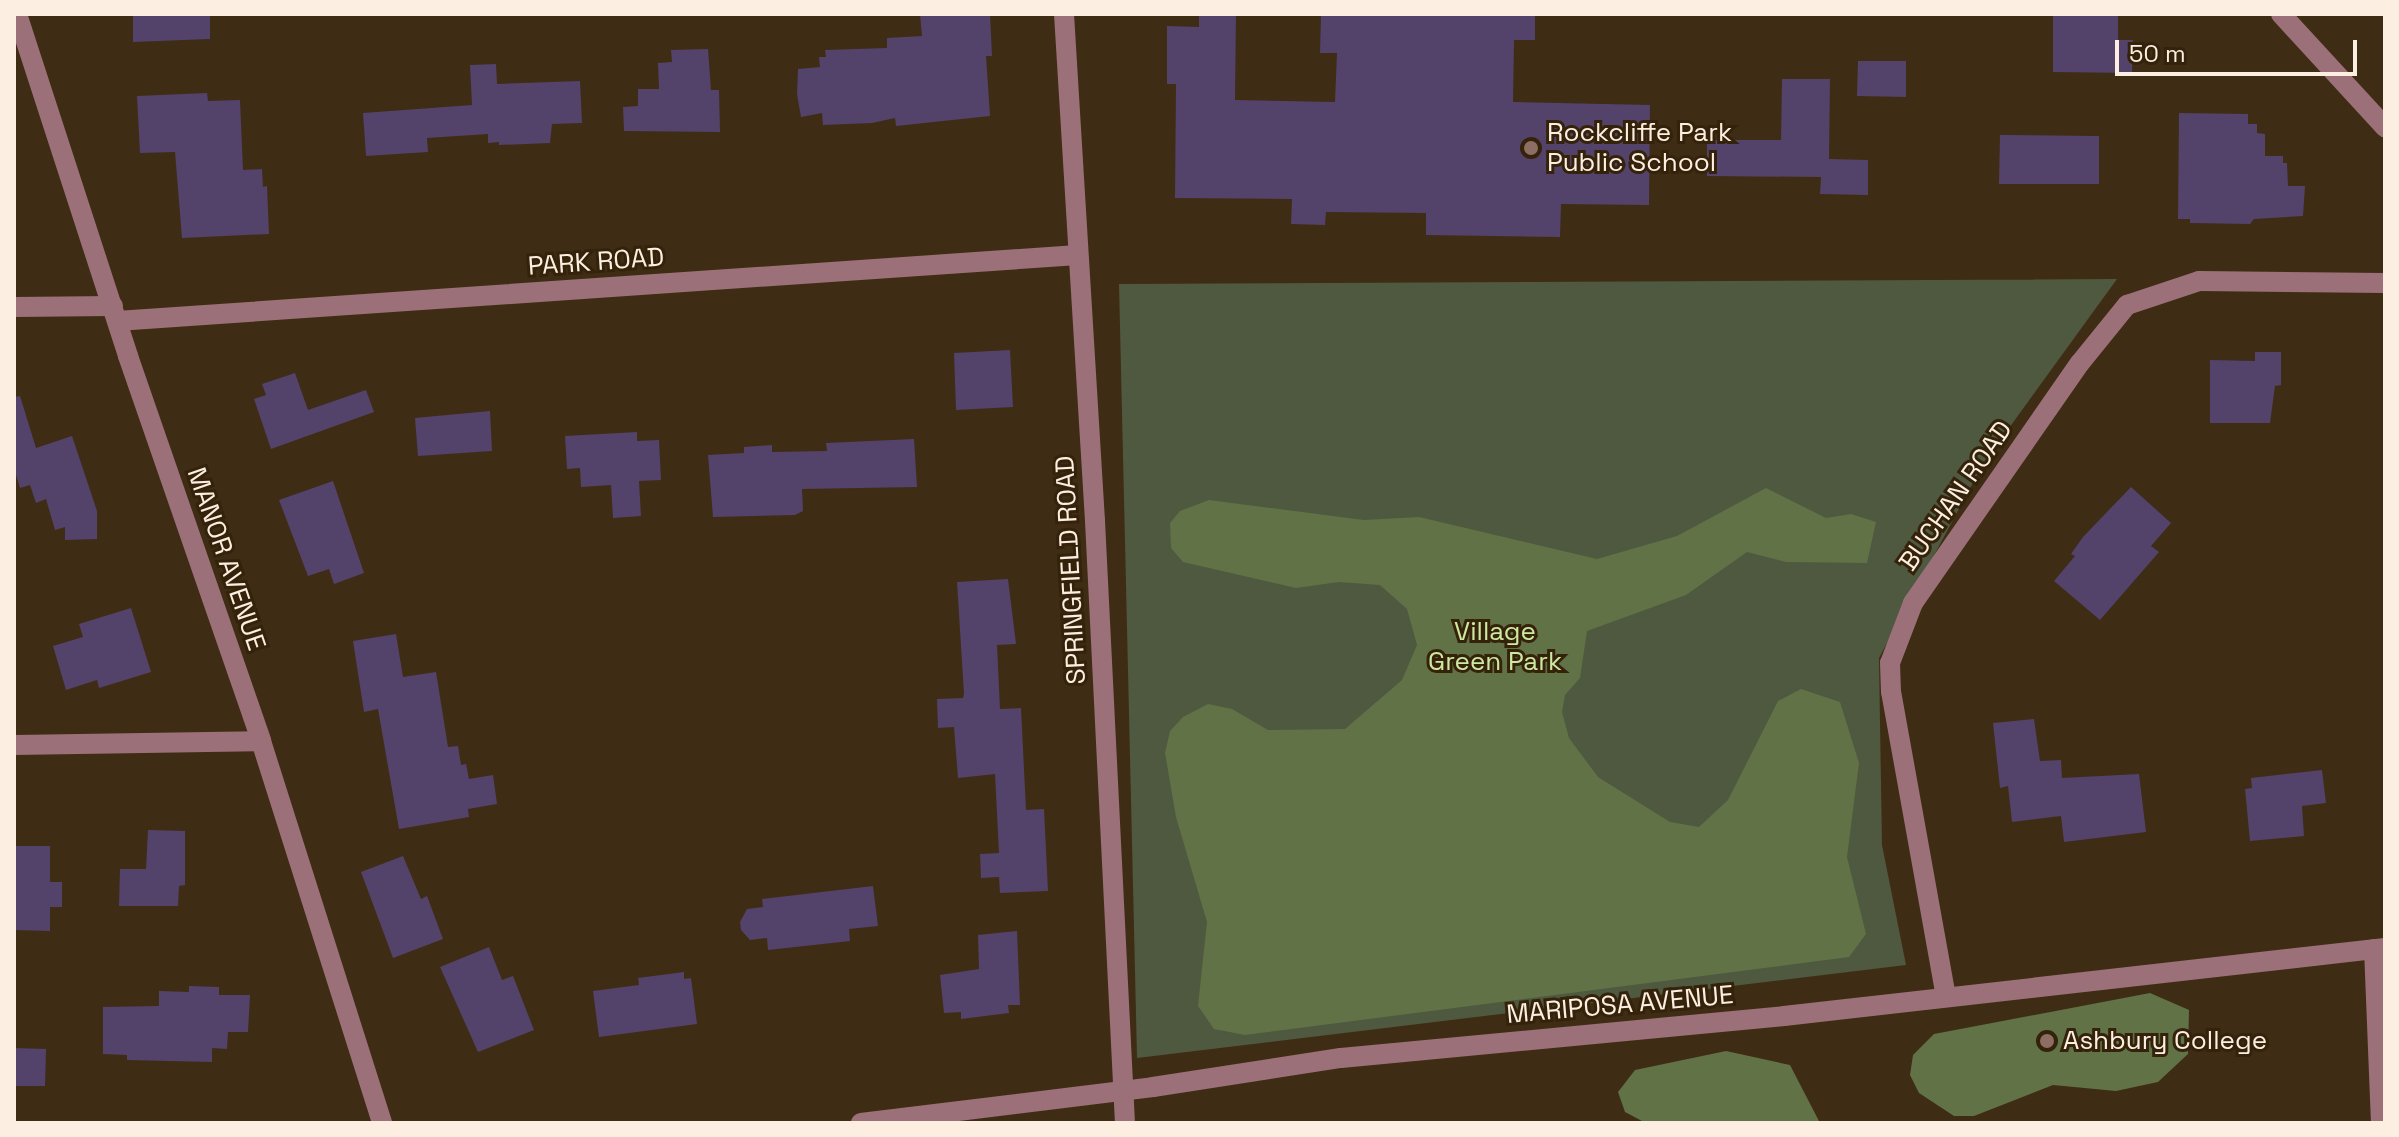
<!DOCTYPE html>
<html>
<head>
<meta charset="utf-8">
<style>
  body { margin:0 }
  #map { position:relative; width:2399px; height:1137px; overflow:hidden; background:#3f2c14; font-family:"Space Grotesk",sans-serif }
  div>[style] { position:absolute }
  [style*='--x'] { left:calc(var(--x)*1px); top:calc(var(--y)*1px); width:calc(var(--w)*1px); rotate:calc(var(--a)*1deg) }
  .green>* { inset:0; background:#4e593f }
  .forest>* { inset:0; background:#617246 }
  .building>* { inset:0; background:#53426a }
  .minor>* { height:20px; margin:-10px; padding:0 10px; transform-origin:10px; border-radius:10px; background:#9c7078 }
  .dots>* { width:22px; height:22px; translate:-50% -50%; box-sizing:border-box; border:4px solid #35220a; border-radius:50% }
  span { translate:-50% -50%; white-space:nowrap; text-align:center; line-height:1.15; -webkit-text-stroke:6px #35220a; paint-order:stroke }
  .poi-label { font-size:26px; color:#fcefe1 }
  .left { translate:0 -50%; text-align:left }
  .street-label { font-size:26px; color:#fcefe1 }
  .park-label { font-size:26px; color:#cce8a1 }
  .frame { position:absolute; inset:0; border:16px solid #fcefe1; pointer-events:none }
  .scale { position:absolute; left:2115px; top:40px; width:242px; height:36px; box-sizing:border-box; border:4px solid #fcefe1; border-top:0; padding-left:10px; font-size:24px; line-height:28px; white-space:nowrap; color:#fcefe1; -webkit-text-stroke:6px #35220a; paint-order:stroke }
</style>
</head>
<body>
<div id="map">
  <div class="green">
    <i style="clip-path:polygon(2117px 279px,1983px 464px,1879px 658px,1882px 845px,1906px 965px,1137px 1058px,1119px 284px)"></i>
  </div>
  <div class="forest">
    <i style="clip-path:polygon(1766px 488px,1826px 518px,1851px 514px,1876px 522px,1867px 563px,1786px 562px,1747px 552px,1686px 595px,1587px 631px,1580px 678px,1565px 695px,1562px 712px,1569px 738px,1598px 777px,1670px 822px,1699px 827px,1728px 800px,1778px 701px,1801px 689px,1840px 702px,1859px 763px,1847px 857px,1866px 934px,1849px 957px,1245px 1035px,1214px 1029px,1198px 1006px,1207px 922px,1176px 817px,1165px 753px,1170px 731px,1183px 717px,1208px 704px,1232px 709px,1268px 730px,1345px 729px,1402px 680px,1417px 645px,1407px 609px,1380px 585px,1339px 582px,1296px 588px,1183px 562px,1171px 548px,1170px 523px,1180px 511px,1209px 500px,1364px 520px,1419px 517px,1597px 559px,1677px 536px)"></i>
    <i style="clip-path:polygon(2150px 993px,2189px 1010px,2188px 1054px,2158px 1082px,2116px 1091px,2053px 1085px,1974px 1116px,1954px 1116px,1919px 1093px,1910px 1075px,1913px 1055px,1934px 1034px)"></i>
    <i style="clip-path:polygon(1726px 1051px,1790px 1065px,1820px 1123px,1642px 1121px,1625px 1112px,1618px 1092px,1635px 1070px)"></i>
  </div>
  <div class="building">
    <i style="clip-path:polygon(133px 14px,210px 14px,210px 39px,133px 42px)"></i>
    <i style="clip-path:polygon(920px 14px,990px 14px,992px 56px,986px 56px,990px 116px,896px 126px,895px 118px,872px 123px,823px 125px,822px 113px,801px 117px,797px 94px,798px 69px,820px 67px,819px 57px,826px 57px,825px 50px,887px 48px,887px 38px,922px 36px)"></i>
    <i style="clip-path:polygon(1199px 14px,1236px 14px,1235px 100px,1335px 102px,1337px 53px,1320px 53px,1321px 14px,1535px 14px,1535px 40px,1514px 40px,1513px 102px,1650px 105px,1649px 205px,1561px 204px,1560px 237px,1426px 235px,1426px 213px,1326px 212px,1325px 225px,1291px 224px,1292px 199px,1175px 198px,1176px 84px,1167px 84px,1167px 26px,1199px 27px)"></i>
    <i style="clip-path:polygon(2053px 14px,2118px 14px,2118px 40px,2133px 40px,2132px 73px,2053px 72px)"></i>
    <i style="clip-path:polygon(708px 49px,711px 90px,719px 90px,720px 132px,624px 131px,623px 107px,638px 106px,638px 89px,659px 89px,658px 63px,672px 62px,671px 50px)"></i>
    <i style="clip-path:polygon(1858px 61px,1906px 61px,1906px 97px,1857px 96px)"></i>
    <i style="clip-path:polygon(496px 64px,497px 84px,580px 81px,582px 123px,552px 124px,550px 143px,499px 145px,499px 142px,488px 143px,488px 134px,427px 138px,428px 152px,366px 156px,363px 113px,472px 105px,470px 65px)"></i>
    <i style="clip-path:polygon(1782px 79px,1830px 79px,1829px 159px,1868px 160px,1868px 195px,1820px 194px,1821px 177px,1707px 176px,1707px 140px,1781px 140px)"></i>
    <i style="clip-path:polygon(207px 93px,208px 101px,240px 100px,243px 170px,262px 169px,263px 187px,267px 186px,269px 234px,182px 238px,175px 152px,140px 153px,137px 96px)"></i>
    <i style="clip-path:polygon(2179px 113px,2248px 114px,2248px 124px,2257px 124px,2257px 133px,2265px 134px,2265px 156px,2283px 156px,2283px 163px,2287px 163px,2288px 186px,2305px 186px,2303px 216px,2254px 219px,2250px 224px,2190px 223px,2190px 219px,2178px 219px)"></i>
    <i style="clip-path:polygon(2000px 135px,2099px 136px,2099px 184px,1999px 184px)"></i>
    <i style="clip-path:polygon(1010px 350px,1013px 407px,956px 410px,954px 353px)"></i>
    <i style="clip-path:polygon(2255px 352px,2281px 352px,2281px 385px,2275px 386px,2270px 423px,2210px 423px,2210px 360px,2255px 361px)"></i>
    <i style="clip-path:polygon(295px 373px,308px 410px,366px 390px,374px 412px,271px 449px,254px 399px,266px 395px,262px 384px)"></i>
    <i style="clip-path:polygon(20px 396px,36px 448px,72px 436px,97px 511px,97px 539px,65px 540px,65px 527px,55px 530px,46px 499px,36px 503px,30px 485px,20px 488px,14px 468px,14px 397px)"></i>
    <i style="clip-path:polygon(490px 411px,492px 451px,418px 456px,415px 418px)"></i>
    <i style="clip-path:polygon(637px 432px,637px 441px,659px 440px,661px 480px,639px 481px,641px 516px,613px 518px,611px 485px,581px 487px,580px 468px,567px 469px,565px 436px)"></i>
    <i style="clip-path:polygon(914px 439px,917px 487px,802px 489px,803px 511px,795px 515px,713px 517px,708px 455px,744px 453px,744px 447px,772px 445px,772px 452px,827px 451px,826px 443px)"></i>
    <i style="clip-path:polygon(333px 481px,364px 573px,334px 584px,329px 569px,308px 576px,279px 500px)"></i>
    <i style="clip-path:polygon(2131px 487px,2171px 523px,2151px 546px,2159px 552px,2100px 620px,2054px 581px,2075px 556px,2071px 554px,2083px 537px)"></i>
    <i style="clip-path:polygon(1008px 579px,1016px 644px,997px 645px,1000px 709px,1021px 708px,1026px 810px,1044px 809px,1048px 891px,1000px 893px,999px 877px,981px 878px,980px 854px,999px 853px,995px 774px,958px 778px,954px 727px,938px 728px,937px 699px,963px 698px,964px 694px,957px 582px)"></i>
    <i style="clip-path:polygon(131px 608px,151px 672px,99px 688px,97px 680px,66px 690px,53px 646px,83px 637px,79px 624px)"></i>
    <i style="clip-path:polygon(396px 634px,403px 677px,436px 672px,448px 747px,458px 746px,461px 765px,466px 764px,469px 779px,493px 775px,497px 804px,468px 809px,469px 817px,399px 829px,378px 709px,364px 712px,353px 641px)"></i>
    <i style="clip-path:polygon(2034px 719px,2040px 761px,2061px 760px,2062px 778px,2139px 774px,2146px 832px,2064px 842px,2061px 816px,2012px 822px,2008px 786px,2000px 788px,1993px 723px)"></i>
    <i style="clip-path:polygon(2322px 770px,2326px 803px,2302px 806px,2304px 836px,2250px 841px,2245px 789px,2252px 788px,2251px 778px)"></i>
    <i style="clip-path:polygon(148px 830px,185px 831px,185px 885px,179px 886px,178px 906px,119px 906px,120px 869px,146px 869px)"></i>
    <i style="clip-path:polygon(14px 846px,50px 846px,50px 882px,62px 882px,62px 907px,50px 907px,50px 931px,14px 930px)"></i>
    <i style="clip-path:polygon(403px 856px,421px 899px,427px 896px,443px 939px,393px 958px,361px 872px)"></i>
    <i style="clip-path:polygon(873px 886px,878px 926px,849px 929px,850px 941px,768px 950px,767px 938px,750px 940px,741px 930px,740px 922px,747px 909px,763px 907px,762px 899px)"></i>
    <i style="clip-path:polygon(1017px 931px,1020px 1005px,1008px 1005px,1009px 1013px,961px 1019px,961px 1012px,944px 1013px,940px 975px,979px 969px,978px 935px)"></i>
    <i style="clip-path:polygon(489px 947px,502px 980px,513px 976px,534px 1030px,478px 1052px,440px 967px)"></i>
    <i style="clip-path:polygon(684px 972px,684px 979px,691px 978px,697px 1024px,599px 1037px,593px 991px,639px 985px,638px 978px)"></i>
    <i style="clip-path:polygon(189px 986px,219px 987px,219px 995px,250px 995px,248px 1032px,228px 1032px,227px 1049px,212px 1048px,212px 1062px,127px 1060px,127px 1055px,103px 1054px,103px 1007px,159px 1006px,159px 991px,189px 992px)"></i>
    <i style="clip-path:polygon(14px 1048px,46px 1049px,45px 1086px,14px 1086px)"></i>
  </div>
  <div class="minor">
    <i style="--x:17;--y:14;--w:360;--a:72"></i>
    <i style="--x:128;--y:356;--w:407;--a:70.9"></i>
    <i style="--x:261;--y:741;--w:401;--a:72.4"></i>
    <i style="--x:1064;--y:14;--w:508;--a:86.5"></i>
    <i style="--x:1095;--y:521;--w:603;--a:87.15"></i>
    <i style="--x:2281;--y:14;--w:154;--a:47.4"></i>
    <i style="--x:14;--y:307;--w:99;--a:-0.6"></i>
    <i style="--x:117;--y:321;--w:963;--a:-3.93"></i>
    <i style="--x:14;--y:745;--w:247;--a:-0.9"></i>
    <i style="--x:2374;--y:949;--w:174;--a:87.7"></i>
    <i style="--x:1946;--y:997;--w:310;--a:-100.2"></i>
    <i style="--x:1891;--y:692;--w:29;--a:-92"></i>
    <i style="--x:1890;--y:663;--w:64;--a:-69"></i>
    <i style="--x:1913;--y:603;--w:292;--a:-55.2"></i>
    <i style="--x:2080;--y:363;--w:75;--a:-51"></i>
    <i style="--x:2127;--y:305;--w:76;--a:-18.4"></i>
    <i style="--x:2199;--y:281;--w:186;--a:0.6"></i>
    <i style="--x:861;--y:1123;--w:294;--a:-7"></i>
    <i style="--x:1153;--y:1087;--w:190;--a:-8.8"></i>
    <i style="--x:1341;--y:1058;--w:445;--a:-5.4"></i>
    <i style="--x:1784;--y:1016;--w:605;--a:-6.46"></i>
  </div>
  <div class="dots">
    <i style="left:1531px;top:148px;background:#8d6e63"></i>
    <i style="left:2047px;top:1041px;background:#8d6e63"></i>
  </div>
  <div class="poi-label">
    <span class="left" style="left:1547px;top:148px">Rockcliffe Park<br>Public School</span>
    <span class="left" style="left:2063px;top:1041px">Ashbury College</span>
  </div>
  <div class="street-label">
    <span style="left:596px;top:262px;rotate:-4deg">PARK ROAD</span>
    <span style="left:1956px;top:496px;rotate:-55deg">BUCHAN ROAD</span>
    <span style="left:226px;top:559px;rotate:71deg">MANOR AVENUE</span>
    <span style="left:1071px;top:570px;rotate:-93deg">SPRINGFIELD ROAD</span>
    <span style="left:1620px;top:1005px;rotate:-5deg">MARIPOSA AVENUE</span>
  </div>
  <div class="park-label">
    <span style="left:1495px;top:647px">Village<br>Green Park</span>
  </div>
  <div class="frame"></div>
  <div class="scale">50 m</div>
</div>
</body>
</html>
